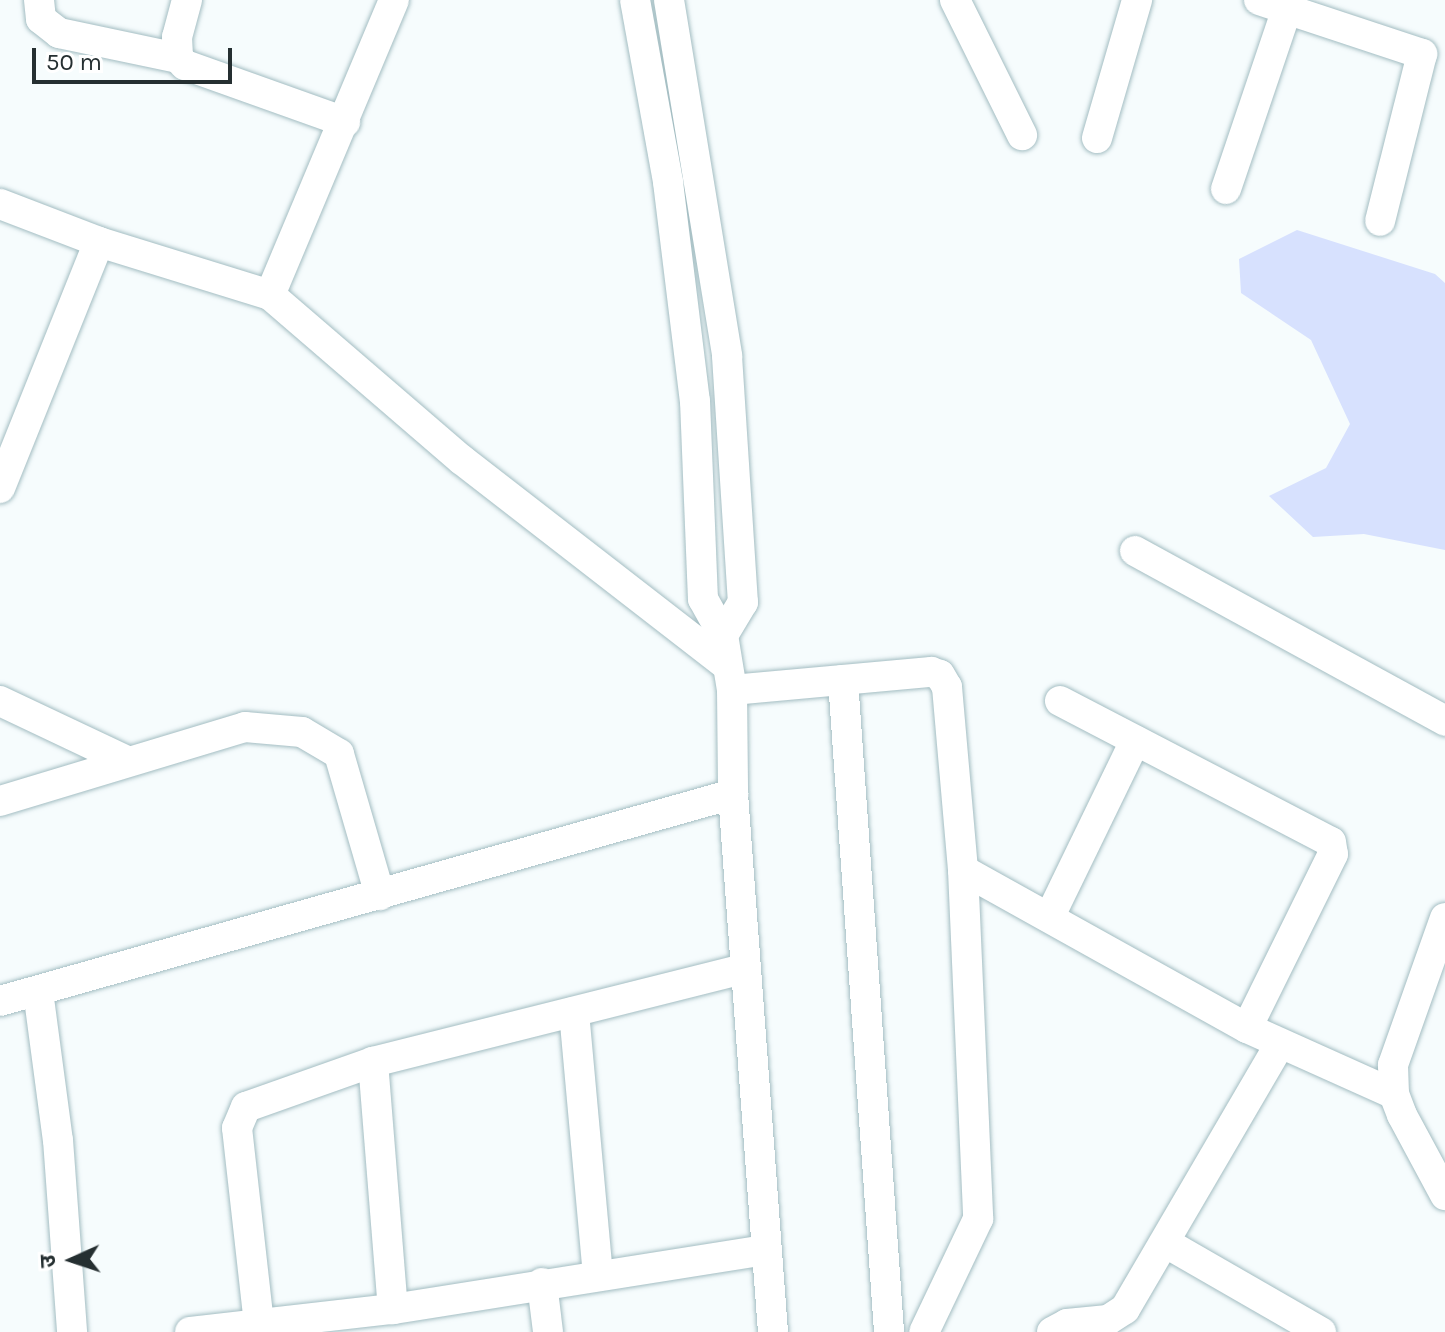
<!DOCTYPE html>
<html>
<head>
<meta charset="utf-8">
<style>
  body { margin:0 }
  #map { position:relative; width:1445px; height:1332px; overflow:hidden; background:#f6fcfd; font-family:Karla,"Noto Sans Devanagari",sans-serif }
  div>[style] { position:absolute }
  [style*='--x'] { left:calc(var(--x)*1px); top:calc(var(--y)*1px); width:calc(var(--w)*1px); rotate:calc(var(--a)*1deg) }
  .water>* { inset:0; background:#d7e1fe }
  .roads { filter:drop-shadow(0 0 2px #a3bdc2) drop-shadow(0 0 2px #a3bdc2) }
  .street>* { height:30px; margin:-15px; padding:0 15px; transform-origin:15px; border-radius:15px; background:#fff }
  span { translate:-50% -50%; white-space:nowrap; text-align:center; line-height:1.15; -webkit-text-stroke:8px #fff; paint-order:stroke }
  .north { position:absolute; left:32px; top:1220px; width:80px; height:80px; -webkit-text-stroke:6px #fff; paint-order:stroke; rotate:267deg; font-size:22px; font-weight:700; line-height:32px; text-align:center; color:#252f31 }
  .north::after { content:''; display:block; margin:auto; width:28px; height:36px; background:#252f31; clip-path:polygon(50% 0,100% 100%,50% 72%,0 100%) }
  .scale { position:absolute; left:32px; top:48px; width:200px; height:36px; box-sizing:border-box; border:4px solid #252f31; border-top:0; padding-left:10px; font-size:24px; line-height:28px; white-space:nowrap; color:#252f31; -webkit-text-stroke:6px #fff; paint-order:stroke }
</style>
</head>
<body>
<div id="map">
  <div class="water">
    <i style="clip-path:polygon(1297px 230px,1435px 274px,1445px 283px,1445px 550px,1364px 534px,1313px 537px,1269px 496px,1326px 468px,1350px 424px,1311px 340px,1241px 293px,1239px 259px)"></i>
  </div>
  <div class="roads">
    <div class="street">
      <i style="--x:39;--y:0;--w:19;--a:84"></i>
      <i style="--x:41;--y:19;--w:23;--a:38"></i>
      <i style="--x:59;--y:33;--w:122;--a:11.9"></i>
      <i style="--x:187;--y:0;--w:38;--a:105"></i>
      <i style="--x:177;--y:37;--w:21;--a:87"></i>
      <i style="--x:178;--y:58;--w:10;--a:45"></i>
      <i style="--x:185;--y:65;--w:170;--a:19.6"></i>
      <i style="--x:635;--y:0;--w:185;--a:79.7"></i>
      <i style="--x:668;--y:182;--w:221;--a:83"></i>
      <i style="--x:695;--y:401;--w:198;--a:87.7"></i>
      <i style="--x:703;--y:599;--w:41;--a:60.9"></i>
      <i style="--x:723;--y:635;--w:56;--a:80.7"></i>
      <i style="--x:732;--y:690;--w:104;--a:89.4"></i>
      <i style="--x:733;--y:794;--w:539;--a:85.75"></i>
      <i style="--x:669;--y:0;--w:361;--a:80.7"></i>
      <i style="--x:727;--y:356;--w:247;--a:86.3"></i>
      <i style="--x:743;--y:602;--w:39;--a:121"></i>
      <i style="--x:955;--y:0;--w:151;--a:63.6"></i>
      <i style="--x:1259;--y:0;--w:172;--a:18.3"></i>
      <i style="--x:1422;--y:54;--w:172;--a:104.1"></i>
      <i style="--x:1097;--y:138;--w:144;--a:-73.8"></i>
      <i style="--x:1226;--y:189;--w:190;--a:-71.3"></i>
      <i style="--x:0;--y:204;--w:106;--a:21"></i>
      <i style="--x:99;--y:242;--w:179;--a:17.2"></i>
      <i style="--x:270;--y:295;--w:253;--a:40.7"></i>
      <i style="--x:462;--y:460;--w:334;--a:37.8"></i>
      <i style="--x:270;--y:295;--w:320;--a:-67.2"></i>
      <i style="--x:0;--y:488;--w:265;--a:-68.1"></i>
      <i style="--x:1135;--y:551;--w:354;--a:28.7"></i>
      <i style="--x:843;--y:680;--w:654;--a:85.96"></i>
      <i style="--x:732;--y:690;--w:200;--a:-5.2"></i>
      <i style="--x:931;--y:672;--w:9;--a:18"></i>
      <i style="--x:940;--y:675;--w:14;--a:60"></i>
      <i style="--x:947;--y:687;--w:184;--a:85"></i>
      <i style="--x:963;--y:870;--w:349;--a:87.5"></i>
      <i style="--x:978;--y:1219;--w:125;--a:115.5"></i>
      <i style="--x:0;--y:701;--w:140;--a:25.3"></i>
      <i style="--x:1060;--y:701;--w:305;--a:27.5"></i>
      <i style="--x:1331;--y:842;--w:12;--a:81"></i>
      <i style="--x:1333;--y:854;--w:194;--a:116.3"></i>
      <i style="--x:0;--y:801;--w:256;--a:-16.8"></i>
      <i style="--x:245;--y:727;--w:57;--a:5"></i>
      <i style="--x:302;--y:732;--w:43;--a:30.7"></i>
      <i style="--x:339;--y:754;--w:147;--a:73.8"></i>
      <i style="--x:963;--y:870;--w:325;--a:29.1"></i>
      <i style="--x:1247;--y:1028;--w:161;--a:24.2"></i>
      <i style="--x:1050;--y:916;--w:195;--a:-64.1"></i>
      <i style="--x:1445;--y:918;--w:156;--a:109.5"></i>
      <i style="--x:1393;--y:1065;--w:29;--a:88"></i>
      <i style="--x:1394;--y:1094;--w:22;--a:69"></i>
      <i style="--x:1402;--y:1115;--w:91;--a:61.7"></i>
      <i style="--x:38;--y:991;--w:150;--a:82.4"></i>
      <i style="--x:58;--y:1140;--w:193;--a:85.8"></i>
      <i style="--x:0;--y:1001;--w:762;--a:-15.77"></i>
      <i style="--x:574;--y:1012;--w:264;--a:84.8"></i>
      <i style="--x:373;--y:1062;--w:248;--a:85.4"></i>
      <i style="--x:1166;--y:1243;--w:179;--a:29.9"></i>
      <i style="--x:542;--y:1283;--w:49;--a:83"></i>
      <i style="--x:259;--y:1324;--w:197;--a:-96.4"></i>
      <i style="--x:237;--y:1128;--w:23;--a:-67"></i>
      <i style="--x:246;--y:1107;--w:135;--a:-19.5"></i>
      <i style="--x:373;--y:1062;--w:382;--a:-14.1"></i>
      <i style="--x:190;--y:1332;--w:204;--a:-6.5"></i>
      <i style="--x:393;--y:1309;--w:377;--a:-9"></i>
      <i style="--x:1052;--y:1332;--w:17;--a:-28"></i>
      <i style="--x:1067;--y:1324;--w:41;--a:-5.6"></i>
      <i style="--x:1108;--y:1320;--w:20;--a:-33"></i>
      <i style="--x:1125;--y:1309;--w:307;--a:-59.7"></i>
    </div>
  </div>
  <div class="north">उ</div>
  <div class="scale">50 m</div>
</div>
</body>
</html>
